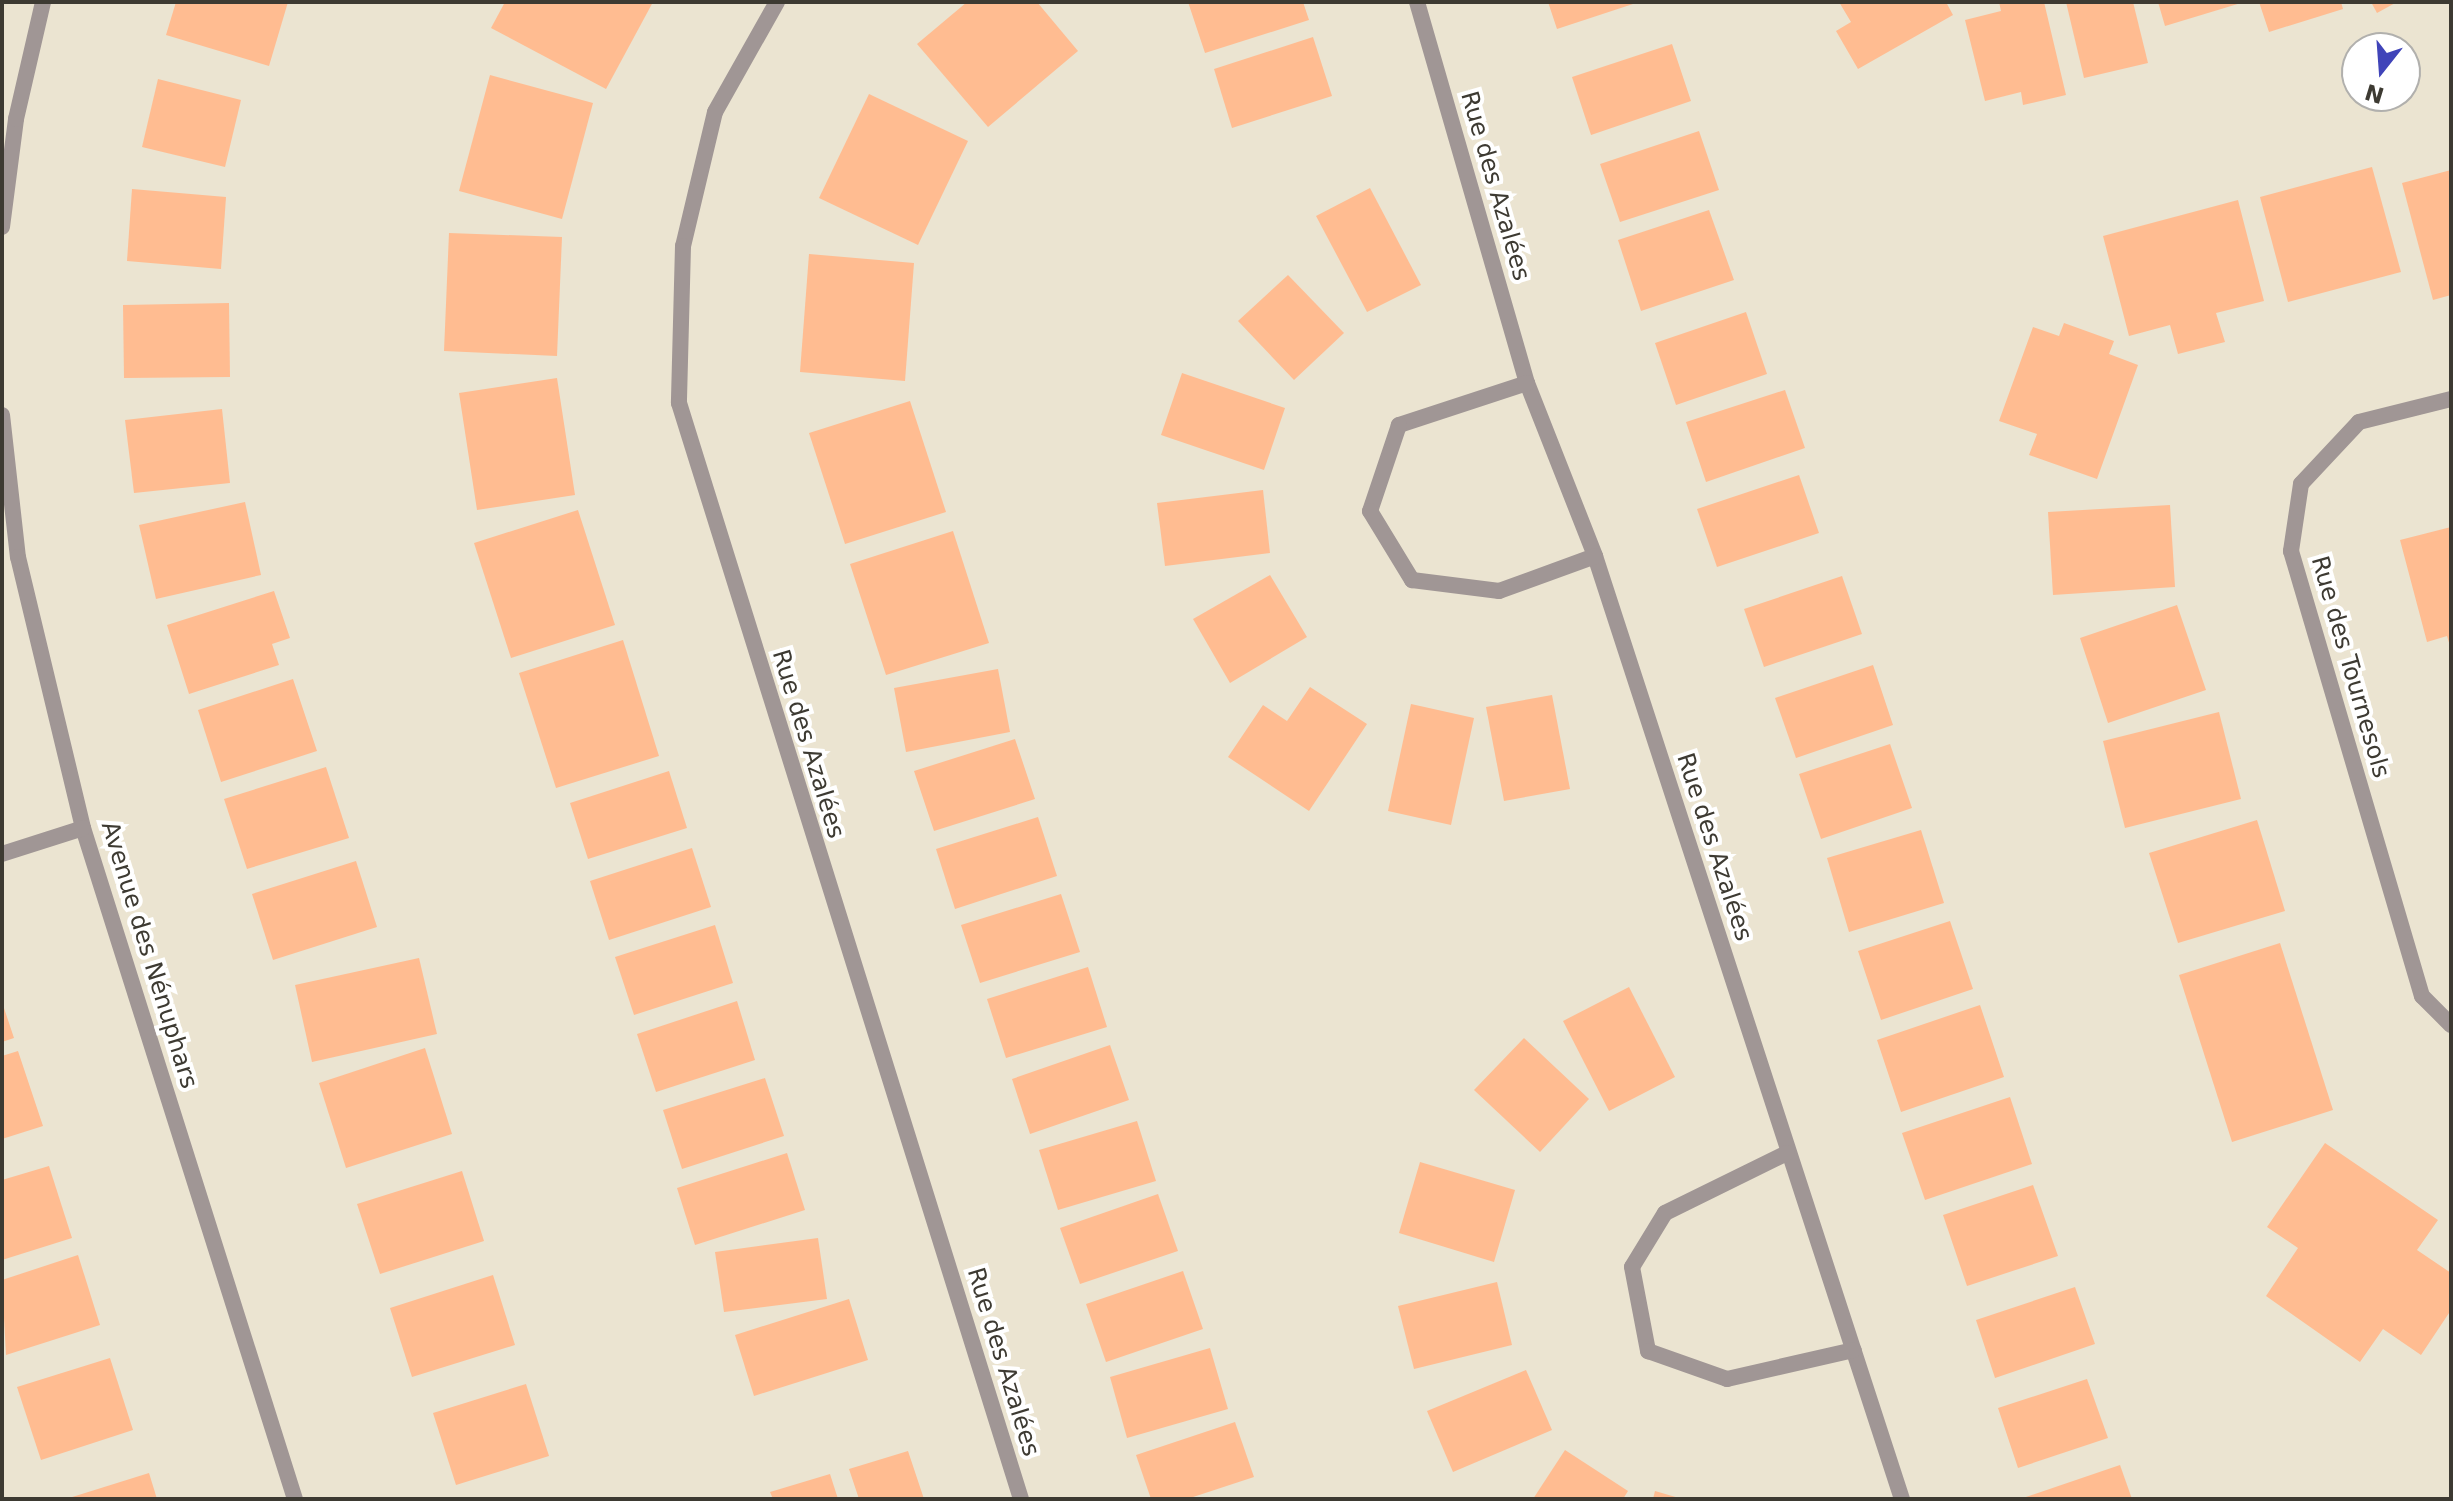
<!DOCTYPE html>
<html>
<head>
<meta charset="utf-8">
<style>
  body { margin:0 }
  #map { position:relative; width:2453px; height:1501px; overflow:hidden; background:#ebe4d1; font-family:"DejaVu Sans",sans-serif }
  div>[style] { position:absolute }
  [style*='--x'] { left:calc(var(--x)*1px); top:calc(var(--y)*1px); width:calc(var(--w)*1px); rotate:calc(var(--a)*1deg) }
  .building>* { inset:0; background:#ffbc91 }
  .street>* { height:16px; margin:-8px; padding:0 8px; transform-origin:8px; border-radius:8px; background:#a09695 }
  span { translate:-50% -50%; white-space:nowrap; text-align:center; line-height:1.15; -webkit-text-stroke:8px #fff; paint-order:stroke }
  .street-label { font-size:24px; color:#3d3a32 }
  .frame { position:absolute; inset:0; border:4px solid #3d3a32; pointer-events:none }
  .north { position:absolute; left:2341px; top:32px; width:80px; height:80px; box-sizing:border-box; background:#fff; border:2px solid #b1b0ad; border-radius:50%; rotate:197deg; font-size:22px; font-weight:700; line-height:32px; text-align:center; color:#3d3a32 }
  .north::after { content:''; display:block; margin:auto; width:28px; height:36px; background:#4044b9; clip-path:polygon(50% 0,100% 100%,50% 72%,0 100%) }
</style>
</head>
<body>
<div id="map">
  <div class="building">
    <i style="clip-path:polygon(176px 2px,288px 2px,269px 66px,166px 35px)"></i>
    <i style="clip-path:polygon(505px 2px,653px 2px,606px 89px,491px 28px)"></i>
    <i style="clip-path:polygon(967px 2px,1037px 2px,1078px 51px,988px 127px,917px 44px)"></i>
    <i style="clip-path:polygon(1188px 2px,1303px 2px,1309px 20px,1205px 53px)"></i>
    <i style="clip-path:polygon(1548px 2px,1635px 2px,1636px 3px,1557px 29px)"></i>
    <i style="clip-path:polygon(1839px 2px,1946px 2px,1953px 15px,1858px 69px,1836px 31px,1851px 22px)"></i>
    <i style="clip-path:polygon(1999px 2px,2044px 2px,2066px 95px,2023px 105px,2021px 92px,1985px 101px,1965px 20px,2001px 11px)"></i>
    <i style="clip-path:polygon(2066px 2px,2133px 2px,2148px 63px,2084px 78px)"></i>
    <i style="clip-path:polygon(2158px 2px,2241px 2px,2241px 3px,2165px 26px)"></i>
    <i style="clip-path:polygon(2259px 2px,2341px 2px,2343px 9px,2269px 32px)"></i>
    <i style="clip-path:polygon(2371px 2px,2397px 2px,2377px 13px)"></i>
    <i style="clip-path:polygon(1313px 37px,1332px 96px,1232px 128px,1214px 69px)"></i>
    <i style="clip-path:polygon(1672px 44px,1691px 101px,1591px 135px,1572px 77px)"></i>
    <i style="clip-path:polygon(490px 75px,593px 103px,562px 219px,459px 191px)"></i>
    <i style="clip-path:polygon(158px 79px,241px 100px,225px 167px,142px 147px)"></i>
    <i style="clip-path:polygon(869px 94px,968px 141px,918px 245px,819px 198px)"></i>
    <i style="clip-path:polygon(1699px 131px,1719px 190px,1620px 222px,1600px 164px)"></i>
    <i style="clip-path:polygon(2372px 167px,2401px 272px,2288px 302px,2260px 197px)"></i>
    <i style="clip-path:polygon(2451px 170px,2451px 295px,2433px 300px,2402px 183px)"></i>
    <i style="clip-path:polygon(1370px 188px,1421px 285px,1367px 312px,1316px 216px)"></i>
    <i style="clip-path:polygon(132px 189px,226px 197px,221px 269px,127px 261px)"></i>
    <i style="clip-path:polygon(2238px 200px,2264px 301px,2216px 313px,2225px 342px,2178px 354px,2170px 325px,2129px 336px,2103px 236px)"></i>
    <i style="clip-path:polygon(1709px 210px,1734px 280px,1641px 311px,1618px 240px)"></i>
    <i style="clip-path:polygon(449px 233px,562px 237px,557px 356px,444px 351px)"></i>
    <i style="clip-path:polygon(809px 254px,914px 263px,905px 381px,800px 372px)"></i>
    <i style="clip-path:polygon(1288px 275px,1344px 333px,1294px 380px,1238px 321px)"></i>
    <i style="clip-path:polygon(229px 303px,230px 377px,124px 378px,123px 305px)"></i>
    <i style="clip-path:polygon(1746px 312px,1767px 374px,1676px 405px,1655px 343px)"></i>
    <i style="clip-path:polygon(2064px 323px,2114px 341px,2109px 354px,2138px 365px,2097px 479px,2029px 455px,2037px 434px,1999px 421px,2033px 327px,2059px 336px)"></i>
    <i style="clip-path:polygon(1182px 373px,1285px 408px,1264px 470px,1161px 435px)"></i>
    <i style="clip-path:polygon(557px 378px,575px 495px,477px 510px,459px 393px)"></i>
    <i style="clip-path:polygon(1785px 390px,1805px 448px,1706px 482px,1686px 422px)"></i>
    <i style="clip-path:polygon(910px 401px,946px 512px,845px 544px,809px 433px)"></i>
    <i style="clip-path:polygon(222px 409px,230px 483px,134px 493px,125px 420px)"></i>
    <i style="clip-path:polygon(1799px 475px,1819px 533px,1717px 567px,1697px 509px)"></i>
    <i style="clip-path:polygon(1263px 490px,1270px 553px,1165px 566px,1157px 503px)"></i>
    <i style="clip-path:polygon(245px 502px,261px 575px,156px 599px,139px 525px)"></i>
    <i style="clip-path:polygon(2170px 505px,2175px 587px,2053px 595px,2048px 512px)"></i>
    <i style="clip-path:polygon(578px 510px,615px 625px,511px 658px,474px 543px)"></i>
    <i style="clip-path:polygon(2451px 527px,2451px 646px,2450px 646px,2447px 636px,2427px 642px,2400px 540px)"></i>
    <i style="clip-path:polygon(953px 531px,989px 643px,886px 675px,850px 564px)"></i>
    <i style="clip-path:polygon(1270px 575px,1307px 637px,1230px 683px,1193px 619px)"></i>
    <i style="clip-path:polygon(1842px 576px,1862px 634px,1764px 667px,1744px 609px)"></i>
    <i style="clip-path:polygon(274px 591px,290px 638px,272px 644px,279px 665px,189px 694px,167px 625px)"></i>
    <i style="clip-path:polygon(2177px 605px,2206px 690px,2108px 723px,2080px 638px)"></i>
    <i style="clip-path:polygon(623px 640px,659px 756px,556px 788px,519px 673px)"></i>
    <i style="clip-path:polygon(1873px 665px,1893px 725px,1796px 758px,1775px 698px)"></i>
    <i style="clip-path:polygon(998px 669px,1010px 732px,906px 752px,894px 688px)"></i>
    <i style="clip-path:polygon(293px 679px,317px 751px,221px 782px,198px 710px)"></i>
    <i style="clip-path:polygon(1310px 687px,1367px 724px,1309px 811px,1228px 757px,1263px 705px,1287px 721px)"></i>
    <i style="clip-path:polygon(1552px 695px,1570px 789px,1504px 801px,1486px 707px)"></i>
    <i style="clip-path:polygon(1411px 704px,1474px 718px,1451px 825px,1388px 811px)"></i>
    <i style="clip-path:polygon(2219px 712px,2241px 799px,2125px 828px,2103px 741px)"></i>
    <i style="clip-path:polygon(1015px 739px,1035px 799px,934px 831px,914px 771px)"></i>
    <i style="clip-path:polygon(1890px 744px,1912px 808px,1821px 839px,1799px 774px)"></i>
    <i style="clip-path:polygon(326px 767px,349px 838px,247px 869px,224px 799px)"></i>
    <i style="clip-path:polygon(669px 771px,687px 828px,588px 859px,570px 803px)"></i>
    <i style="clip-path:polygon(1038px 817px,1057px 876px,955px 909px,936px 849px)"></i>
    <i style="clip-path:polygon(2257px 820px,2285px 911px,2178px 943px,2149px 853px)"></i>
    <i style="clip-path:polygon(1921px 830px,1944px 903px,1849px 932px,1827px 858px)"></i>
    <i style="clip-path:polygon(692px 848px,711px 907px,609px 940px,590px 881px)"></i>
    <i style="clip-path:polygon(356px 861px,377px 927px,273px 960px,252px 894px)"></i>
    <i style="clip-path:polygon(1061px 894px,1080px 952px,980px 983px,961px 925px)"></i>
    <i style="clip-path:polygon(1950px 921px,1973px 989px,1881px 1020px,1858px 951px)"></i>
    <i style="clip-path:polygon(715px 925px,733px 983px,634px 1015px,615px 957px)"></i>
    <i style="clip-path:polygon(2280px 943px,2333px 1110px,2232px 1142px,2179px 975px)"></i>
    <i style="clip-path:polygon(419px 958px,437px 1034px,312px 1062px,295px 985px)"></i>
    <i style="clip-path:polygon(1088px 967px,1107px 1027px,1006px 1058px,987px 999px)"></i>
    <i style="clip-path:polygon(1629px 987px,1675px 1077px,1609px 1111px,1563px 1021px)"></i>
    <i style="clip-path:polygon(737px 1001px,755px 1060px,656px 1092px,637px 1034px)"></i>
    <i style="clip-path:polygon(2px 1002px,14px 1038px,2px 1042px)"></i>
    <i style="clip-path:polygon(1980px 1005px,2004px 1077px,1901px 1112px,1877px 1040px)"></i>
    <i style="clip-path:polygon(1524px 1038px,1589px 1099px,1540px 1152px,1474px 1090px)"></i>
    <i style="clip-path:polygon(1110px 1045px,1129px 1100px,1030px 1134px,1012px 1079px)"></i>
    <i style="clip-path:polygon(425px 1048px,452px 1134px,346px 1168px,319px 1083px)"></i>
    <i style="clip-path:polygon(18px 1051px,43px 1126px,2px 1139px,2px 1056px)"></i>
    <i style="clip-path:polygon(765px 1078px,784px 1136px,682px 1169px,663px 1110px)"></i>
    <i style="clip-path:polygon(2010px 1097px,2032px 1164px,1925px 1200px,1902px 1133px)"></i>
    <i style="clip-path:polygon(1137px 1121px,1156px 1181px,1058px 1210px,1039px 1150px)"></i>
    <i style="clip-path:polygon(2325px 1143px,2438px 1220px,2417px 1250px,2451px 1273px,2451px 1310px,2421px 1355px,2383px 1329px,2360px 1362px,2266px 1296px,2298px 1248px,2267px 1227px)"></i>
    <i style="clip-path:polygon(787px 1153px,805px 1210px,695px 1245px,677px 1188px)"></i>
    <i style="clip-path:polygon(1420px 1162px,1515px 1190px,1494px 1262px,1399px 1233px)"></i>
    <i style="clip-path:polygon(49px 1166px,72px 1238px,2px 1260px,2px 1180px)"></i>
    <i style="clip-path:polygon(462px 1171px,484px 1241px,380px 1274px,357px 1204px)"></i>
    <i style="clip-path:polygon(2033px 1185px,2058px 1256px,1967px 1286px,1943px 1215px)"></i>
    <i style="clip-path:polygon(1158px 1194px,1178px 1251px,1080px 1284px,1060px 1228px)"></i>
    <i style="clip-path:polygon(818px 1238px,827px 1299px,724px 1312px,715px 1252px)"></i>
    <i style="clip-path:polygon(78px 1255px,100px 1325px,6px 1355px,2px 1280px)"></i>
    <i style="clip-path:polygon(1183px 1271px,1203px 1329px,1106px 1362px,1086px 1304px)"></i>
    <i style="clip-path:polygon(493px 1275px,515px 1345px,412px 1377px,390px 1308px)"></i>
    <i style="clip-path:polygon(1497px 1282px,1512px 1345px,1414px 1369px,1398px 1306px)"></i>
    <i style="clip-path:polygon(2075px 1287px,2095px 1344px,1995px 1378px,1976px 1320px)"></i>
    <i style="clip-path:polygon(849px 1299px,868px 1360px,754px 1396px,735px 1335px)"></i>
    <i style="clip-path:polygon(1210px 1348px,1228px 1409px,1127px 1438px,1110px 1377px)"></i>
    <i style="clip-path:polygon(110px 1358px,133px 1430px,41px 1460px,17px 1387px)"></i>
    <i style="clip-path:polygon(1526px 1370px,1552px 1430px,1453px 1472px,1427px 1411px)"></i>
    <i style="clip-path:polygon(2087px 1379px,2108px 1438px,2018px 1468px,1998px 1408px)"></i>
    <i style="clip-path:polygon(526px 1384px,549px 1456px,456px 1485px,433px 1413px)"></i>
    <i style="clip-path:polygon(1235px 1422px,1254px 1477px,1187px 1499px,1151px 1499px,1136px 1455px)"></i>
    <i style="clip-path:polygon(1565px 1450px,1628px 1491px,1623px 1499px,1533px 1499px)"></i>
    <i style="clip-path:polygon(908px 1451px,924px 1499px,859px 1499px,849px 1469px)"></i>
    <i style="clip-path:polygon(2120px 1465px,2132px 1499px,2023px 1499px,2023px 1498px)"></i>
    <i style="clip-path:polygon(149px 1473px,157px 1499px,69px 1499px,69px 1498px)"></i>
    <i style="clip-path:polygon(830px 1474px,838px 1499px,773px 1499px,770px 1492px)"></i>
    <i style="clip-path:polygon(1655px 1491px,1679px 1498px,1679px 1499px,1653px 1499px)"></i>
  </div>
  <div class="street">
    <i style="--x:777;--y:2;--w:126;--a:119.4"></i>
    <i style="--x:715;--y:112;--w:138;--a:103.4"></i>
    <i style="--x:683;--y:246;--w:157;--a:91.5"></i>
    <i style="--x:679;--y:403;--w:1148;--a:72.67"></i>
    <i style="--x:1417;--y:2;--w:397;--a:73.9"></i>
    <i style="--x:1527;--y:383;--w:186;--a:68.5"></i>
    <i style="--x:1595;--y:556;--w:992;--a:71.97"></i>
    <i style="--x:2;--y:227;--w:109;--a:-82.6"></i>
    <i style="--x:16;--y:119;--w:120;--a:-77"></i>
    <i style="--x:1527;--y:383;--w:135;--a:161.8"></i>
    <i style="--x:1399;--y:425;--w:91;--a:108.6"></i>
    <i style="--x:1370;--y:511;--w:81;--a:58.7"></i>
    <i style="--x:1412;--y:580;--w:88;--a:7.2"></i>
    <i style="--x:1499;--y:591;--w:102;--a:-20"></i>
    <i style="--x:2451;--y:399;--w:95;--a:166"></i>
    <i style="--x:2359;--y:422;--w:85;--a:133.1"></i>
    <i style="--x:2301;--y:484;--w:68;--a:98.5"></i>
    <i style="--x:2291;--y:551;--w:464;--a:73.6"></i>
    <i style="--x:2422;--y:996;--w:41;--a:45"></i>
    <i style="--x:2;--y:415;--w:143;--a:83.6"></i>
    <i style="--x:18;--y:557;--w:279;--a:76.5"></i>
    <i style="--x:83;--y:828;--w:704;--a:72.47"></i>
    <i style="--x:2;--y:854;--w:85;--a:-17.8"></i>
    <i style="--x:1787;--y:1153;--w:136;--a:153.8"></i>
    <i style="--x:1665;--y:1213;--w:63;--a:121.4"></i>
    <i style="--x:1632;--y:1267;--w:86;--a:79.2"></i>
    <i style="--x:1648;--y:1351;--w:84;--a:19.5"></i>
    <i style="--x:1727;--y:1379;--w:130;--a:-12.9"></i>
  </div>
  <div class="street-label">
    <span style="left:1495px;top:186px;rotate:74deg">Rue des Azalées</span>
    <span style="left:2350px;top:667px;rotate:74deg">Rue des Tournesols</span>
    <span style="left:808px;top:744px;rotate:73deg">Rue des Azalées</span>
    <span style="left:1714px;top:847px;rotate:72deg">Rue des Azalées</span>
    <span style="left:149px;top:955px;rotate:73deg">Avenue des Nénuphars</span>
    <span style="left:1003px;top:1362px;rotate:73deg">Rue des Azalées</span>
  </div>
  <div class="frame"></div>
  <div class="north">N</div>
</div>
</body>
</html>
